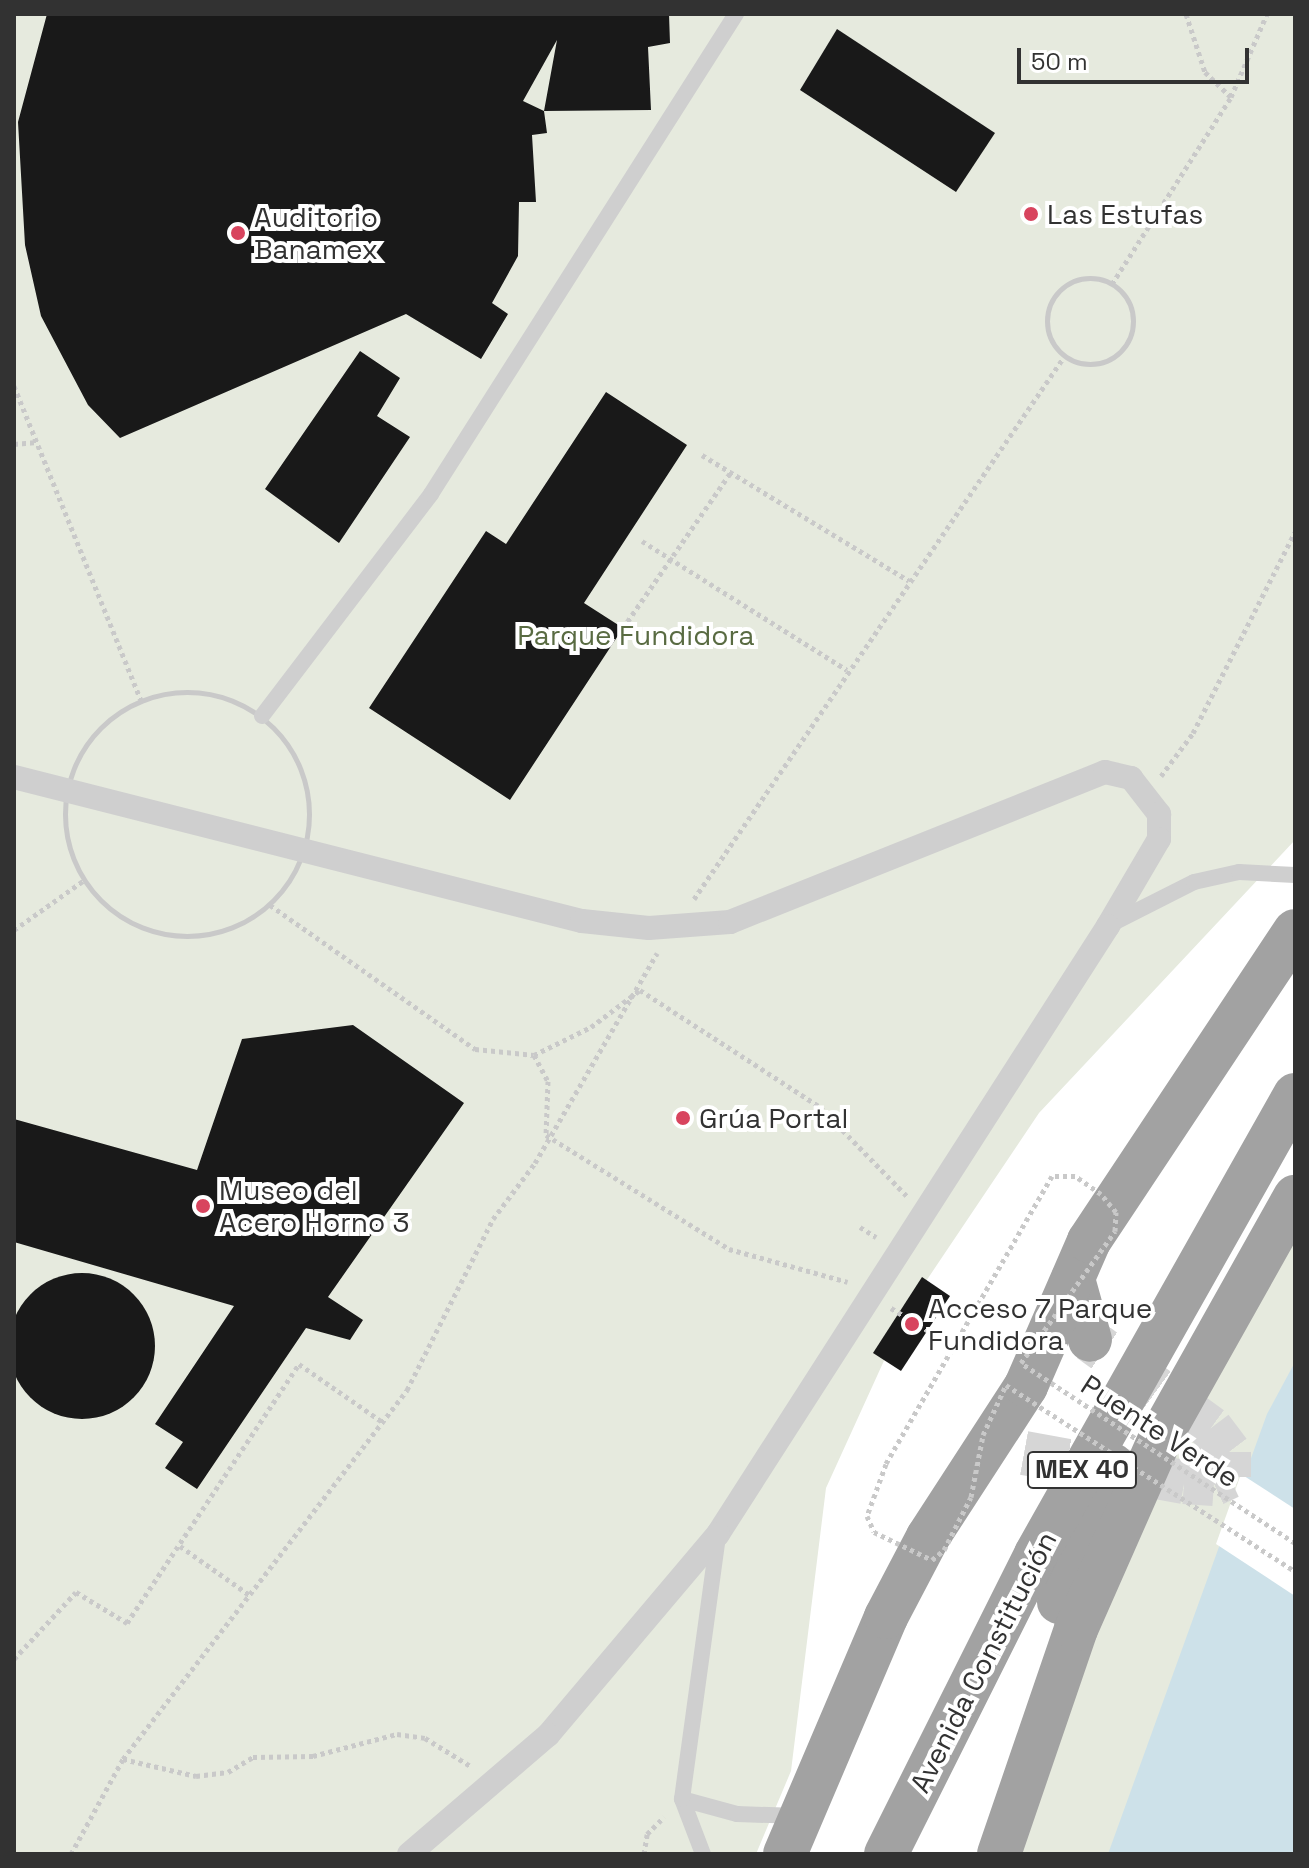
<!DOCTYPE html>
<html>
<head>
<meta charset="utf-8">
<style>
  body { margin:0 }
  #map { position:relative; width:1309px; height:1868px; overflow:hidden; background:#fff; font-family:"Space Grotesk",sans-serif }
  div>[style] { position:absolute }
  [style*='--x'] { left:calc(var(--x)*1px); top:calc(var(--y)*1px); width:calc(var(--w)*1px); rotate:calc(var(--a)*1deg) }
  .green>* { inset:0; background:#e6eade }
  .water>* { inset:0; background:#cde1e9 }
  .pier>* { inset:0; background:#fff }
  .building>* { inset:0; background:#191919 }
  .round { border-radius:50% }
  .trunk-tunnel>* { height:44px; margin-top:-22px; transform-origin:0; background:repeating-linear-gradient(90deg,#d6d6d6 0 44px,transparent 0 66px) }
  .path>* { height:5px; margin-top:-2.5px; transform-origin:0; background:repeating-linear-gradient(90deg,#c9c9c9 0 4px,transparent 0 8px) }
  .path>.ring { margin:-2.5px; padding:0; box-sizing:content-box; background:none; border:5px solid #c9c9c9; border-radius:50% }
  .service>* { height:16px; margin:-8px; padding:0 8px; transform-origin:8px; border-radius:8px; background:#cfcfcf }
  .pedestrian>* { height:24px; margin:-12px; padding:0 12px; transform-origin:12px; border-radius:12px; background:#cfcfcf }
  .trunk>* { height:44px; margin:-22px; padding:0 22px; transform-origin:22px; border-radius:22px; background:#a2a2a2 }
  .path-bridge>* { height:5px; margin-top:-2.5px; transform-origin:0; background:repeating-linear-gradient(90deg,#c9c9c9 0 4px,transparent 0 8px) }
  .dots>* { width:22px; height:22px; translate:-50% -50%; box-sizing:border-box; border:4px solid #fff; border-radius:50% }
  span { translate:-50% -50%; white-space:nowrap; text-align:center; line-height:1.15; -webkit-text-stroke:8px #fff; paint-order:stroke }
  .shield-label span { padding:2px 6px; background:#fff; border:2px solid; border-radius:6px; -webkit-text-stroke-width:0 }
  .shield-label { font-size:26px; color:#323232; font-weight:700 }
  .poi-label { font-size:28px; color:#323232 }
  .left { translate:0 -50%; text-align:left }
  .park-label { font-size:28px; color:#596b42 }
  .street-label { font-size:28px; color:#323232 }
  .frame { position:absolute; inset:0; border:16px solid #323232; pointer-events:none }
  .scale { position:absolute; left:1017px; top:48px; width:232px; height:36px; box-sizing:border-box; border:4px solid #323232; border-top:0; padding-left:10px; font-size:24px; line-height:28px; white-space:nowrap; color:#323232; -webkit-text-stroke:6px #fff; paint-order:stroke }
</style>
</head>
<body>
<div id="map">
  <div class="green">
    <i style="clip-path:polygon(14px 14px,1295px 14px,1295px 840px,1039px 1113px,908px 1308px,826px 1488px,791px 1771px,756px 1854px,14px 1854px)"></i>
    <i style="clip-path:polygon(1295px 1231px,1295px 1854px,1017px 1854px,1120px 1571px,1208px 1388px)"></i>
  </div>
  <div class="water">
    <i style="clip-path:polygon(1295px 1362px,1295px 1854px,1108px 1854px,1267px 1414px)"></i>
  </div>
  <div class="pier">
    <i style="clip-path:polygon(1241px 1474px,1295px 1509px,1295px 1596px,1216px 1544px)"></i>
  </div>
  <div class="building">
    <i style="clip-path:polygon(evenodd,47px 14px,669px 14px,670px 43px,648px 47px,651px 110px,544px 111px,547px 133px,532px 135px,536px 202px,519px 202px,518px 256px,492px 303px,508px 314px,481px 359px,406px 314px,120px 438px,88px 405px,41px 316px,25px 245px,18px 122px,47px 14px,557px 40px,544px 111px,523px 101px,557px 40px)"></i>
    <i style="clip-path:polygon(837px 29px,995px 133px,956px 192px,800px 90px)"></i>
    <i style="clip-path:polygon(360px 351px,400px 378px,377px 416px,410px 437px,339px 543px,265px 489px)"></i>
    <i style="clip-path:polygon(606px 392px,687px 445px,584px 603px,623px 628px,510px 800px,369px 708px,486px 531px,506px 544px)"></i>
    <i style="clip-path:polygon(353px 1025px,464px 1103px,328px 1297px,363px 1320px,350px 1340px,306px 1328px,197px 1489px,165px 1468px,183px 1442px,155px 1424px,234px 1306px,14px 1242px,14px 1119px,197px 1170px,242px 1039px)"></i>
    <i class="round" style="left:9px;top:1273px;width:146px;height:146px"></i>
    <i style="clip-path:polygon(922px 1277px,950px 1296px,901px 1371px,873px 1353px)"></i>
  </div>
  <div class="trunk-tunnel">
    <i style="--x:1024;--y:1453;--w:163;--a:10.3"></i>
    <i style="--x:1184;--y:1482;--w:30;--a:4"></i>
    <i style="--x:1214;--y:1484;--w:17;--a:-25"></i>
    <i style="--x:1229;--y:1477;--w:25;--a:-90"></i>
    <i style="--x:1229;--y:1452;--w:30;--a:-127"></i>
    <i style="--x:1211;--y:1428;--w:150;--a:-144"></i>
  </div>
  <div class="path">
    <i style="--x:1186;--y:14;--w:61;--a:71.9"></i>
    <i style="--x:1205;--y:72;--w:36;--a:44"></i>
    <i class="ring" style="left:1047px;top:278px;width:81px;height:81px"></i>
    <i style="--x:1112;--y:284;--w:222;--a:-57.5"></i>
    <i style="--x:1231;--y:97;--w:90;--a:-66.6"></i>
    <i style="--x:14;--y:386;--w:339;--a:68"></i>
    <i style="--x:14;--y:444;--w:23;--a:-5"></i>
    <i style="--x:702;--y:455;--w:242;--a:31.3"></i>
    <i style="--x:642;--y:541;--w:242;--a:32.2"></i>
    <i style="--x:623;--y:628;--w:190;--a:-55.3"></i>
    <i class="ring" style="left:65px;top:692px;width:239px;height:239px"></i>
    <i style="--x:1161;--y:776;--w:54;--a:-53.3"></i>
    <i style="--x:1193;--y:733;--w:225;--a:-63.1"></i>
    <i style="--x:694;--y:899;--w:656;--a:-55.68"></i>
    <i style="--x:270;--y:905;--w:251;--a:35.1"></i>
    <i style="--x:475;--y:1049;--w:59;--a:5.8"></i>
    <i style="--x:534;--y:1055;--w:64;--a:-26.2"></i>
    <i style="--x:591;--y:1027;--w:61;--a:-37.1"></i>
    <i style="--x:640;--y:990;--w:215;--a:33"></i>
    <i style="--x:820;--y:1107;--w:124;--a:45.7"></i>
    <i style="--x:14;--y:930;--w:85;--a:-35.4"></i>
    <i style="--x:534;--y:1055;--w:30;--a:62"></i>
    <i style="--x:548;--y:1081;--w:54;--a:92.1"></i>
    <i style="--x:546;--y:1135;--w:216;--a:31.9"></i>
    <i style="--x:729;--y:1249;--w:123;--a:15.5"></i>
    <i style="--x:860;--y:1227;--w:19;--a:32"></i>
    <i style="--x:891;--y:1308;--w:75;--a:31.4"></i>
    <i style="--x:180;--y:1546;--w:87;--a:35.2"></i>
    <i style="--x:14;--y:1659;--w:91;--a:-47.2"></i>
    <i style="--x:76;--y:1592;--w:60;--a:31.3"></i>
    <i style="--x:127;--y:1623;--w:311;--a:-56.4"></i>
    <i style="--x:299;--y:1364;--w:103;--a:34.8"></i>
    <i style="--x:123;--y:1759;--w:75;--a:13.1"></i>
    <i style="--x:196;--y:1776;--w:32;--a:-7"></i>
    <i style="--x:228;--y:1772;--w:29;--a:-31"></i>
    <i style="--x:253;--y:1757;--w:60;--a:-1"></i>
    <i style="--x:313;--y:1756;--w:87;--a:-14.7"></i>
    <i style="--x:397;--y:1734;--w:28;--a:8"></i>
    <i style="--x:425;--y:1738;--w:55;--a:31.7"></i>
    <i style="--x:71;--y:1854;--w:108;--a:-61.3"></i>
    <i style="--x:123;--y:1759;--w:466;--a:-52.4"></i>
    <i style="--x:407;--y:1390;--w:191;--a:-63.3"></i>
    <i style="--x:493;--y:1219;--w:70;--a:-53.1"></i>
    <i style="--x:535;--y:1163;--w:243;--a:-59.8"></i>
    <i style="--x:644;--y:1854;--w:20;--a:-81"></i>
    <i style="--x:647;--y:1834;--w:24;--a:-45"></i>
  </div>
  <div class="service">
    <i style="--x:262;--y:716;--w:279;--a:-52.7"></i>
    <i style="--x:431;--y:494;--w:569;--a:-57.57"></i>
    <i style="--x:1109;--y:925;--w:95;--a:-26.8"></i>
    <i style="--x:1194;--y:882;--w:46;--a:-12.5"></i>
    <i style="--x:1239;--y:872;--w:56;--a:3.1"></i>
    <i style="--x:682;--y:1799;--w:57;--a:15.3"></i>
    <i style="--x:737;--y:1814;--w:61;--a:1.9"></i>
    <i style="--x:703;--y:1854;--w:59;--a:-110.9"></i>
    <i style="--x:682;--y:1799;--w:266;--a:-82.2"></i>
  </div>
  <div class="pedestrian">
    <i style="--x:14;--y:777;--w:586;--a:14.23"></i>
    <i style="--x:582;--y:921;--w:67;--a:6"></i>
    <i style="--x:649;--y:928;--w:81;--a:-4.2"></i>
    <i style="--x:730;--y:922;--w:404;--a:-21.8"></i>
    <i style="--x:1105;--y:772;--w:27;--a:13"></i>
    <i style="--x:1131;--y:778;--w:46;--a:52.1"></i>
    <i style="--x:1159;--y:814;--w:25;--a:90"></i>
    <i style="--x:1159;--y:839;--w:101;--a:120.4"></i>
    <i style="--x:1108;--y:926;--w:722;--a:122.68"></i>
    <i style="--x:718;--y:1534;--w:263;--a:130.2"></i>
    <i style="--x:548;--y:1735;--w:183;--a:139.4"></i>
  </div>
  <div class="trunk">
    <i style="--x:1073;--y:1279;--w:63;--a:74.4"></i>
    <i style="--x:1059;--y:1602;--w:147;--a:-68.5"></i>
    <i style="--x:785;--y:1854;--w:258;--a:-66.9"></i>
    <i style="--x:886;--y:1617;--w:90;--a:-62.3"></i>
    <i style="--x:928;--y:1537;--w:180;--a:-57"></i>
    <i style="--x:1026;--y:1386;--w:158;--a:-66.5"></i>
    <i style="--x:1089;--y:1241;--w:372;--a:-56.4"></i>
    <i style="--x:886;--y:1854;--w:335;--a:-63.4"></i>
    <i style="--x:1036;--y:1554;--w:527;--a:-60.57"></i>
    <i style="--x:999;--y:1854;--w:238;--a:-71.1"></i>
    <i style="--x:1076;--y:1629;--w:213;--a:-66.2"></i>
    <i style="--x:1162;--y:1434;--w:272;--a:-60.7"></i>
  </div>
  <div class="path-bridge">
    <i style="--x:1295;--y:1543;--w:328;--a:-146.7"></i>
    <i style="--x:1021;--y:1363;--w:162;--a:-54.5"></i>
    <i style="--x:1115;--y:1231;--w:19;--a:-87"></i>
    <i style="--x:1116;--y:1212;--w:23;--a:-130"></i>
    <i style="--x:1101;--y:1194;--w:32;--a:-145"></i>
    <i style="--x:1075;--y:1176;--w:23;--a:180"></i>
    <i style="--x:1052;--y:1176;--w:332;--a:120"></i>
    <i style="--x:886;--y:1464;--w:55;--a:110.1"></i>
    <i style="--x:867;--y:1516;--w:17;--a:66"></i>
    <i style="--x:874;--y:1532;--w:64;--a:25.8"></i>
    <i style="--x:932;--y:1560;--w:16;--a:-40"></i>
    <i style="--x:944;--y:1550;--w:59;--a:-63"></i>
    <i style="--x:971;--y:1497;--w:63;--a:-79"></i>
    <i style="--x:983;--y:1435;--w:55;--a:-65.3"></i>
    <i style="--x:1006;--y:1385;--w:344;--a:32.8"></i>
  </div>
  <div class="dots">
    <i style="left:1031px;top:214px;background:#d8445e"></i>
    <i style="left:238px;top:233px;background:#d8445e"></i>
    <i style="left:683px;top:1118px;background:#d8445e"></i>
    <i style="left:203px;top:1206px;background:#d8445e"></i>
    <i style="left:912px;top:1324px;background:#d8445e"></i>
  </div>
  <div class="shield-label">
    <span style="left:1082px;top:1470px">MEX 40</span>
  </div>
  <div class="poi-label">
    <span class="left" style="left:1047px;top:214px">Las Estufas</span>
    <span class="left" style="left:254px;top:233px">Auditorio<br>Banamex</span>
    <span class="left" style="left:699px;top:1118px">Grúa Portal</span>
    <span class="left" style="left:219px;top:1206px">Museo del<br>Acero Horno 3</span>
    <span class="left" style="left:928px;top:1324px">Acceso 7 Parque<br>Fundidora</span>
  </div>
  <div class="park-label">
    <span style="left:636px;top:635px">Parque Fundidora</span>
  </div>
  <div class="street-label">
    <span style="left:1160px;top:1431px;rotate:33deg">Puente Verde</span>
    <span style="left:983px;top:1662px;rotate:-63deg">Avenida Constitución</span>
  </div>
  <div class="frame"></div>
  <div class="scale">50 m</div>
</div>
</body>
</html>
